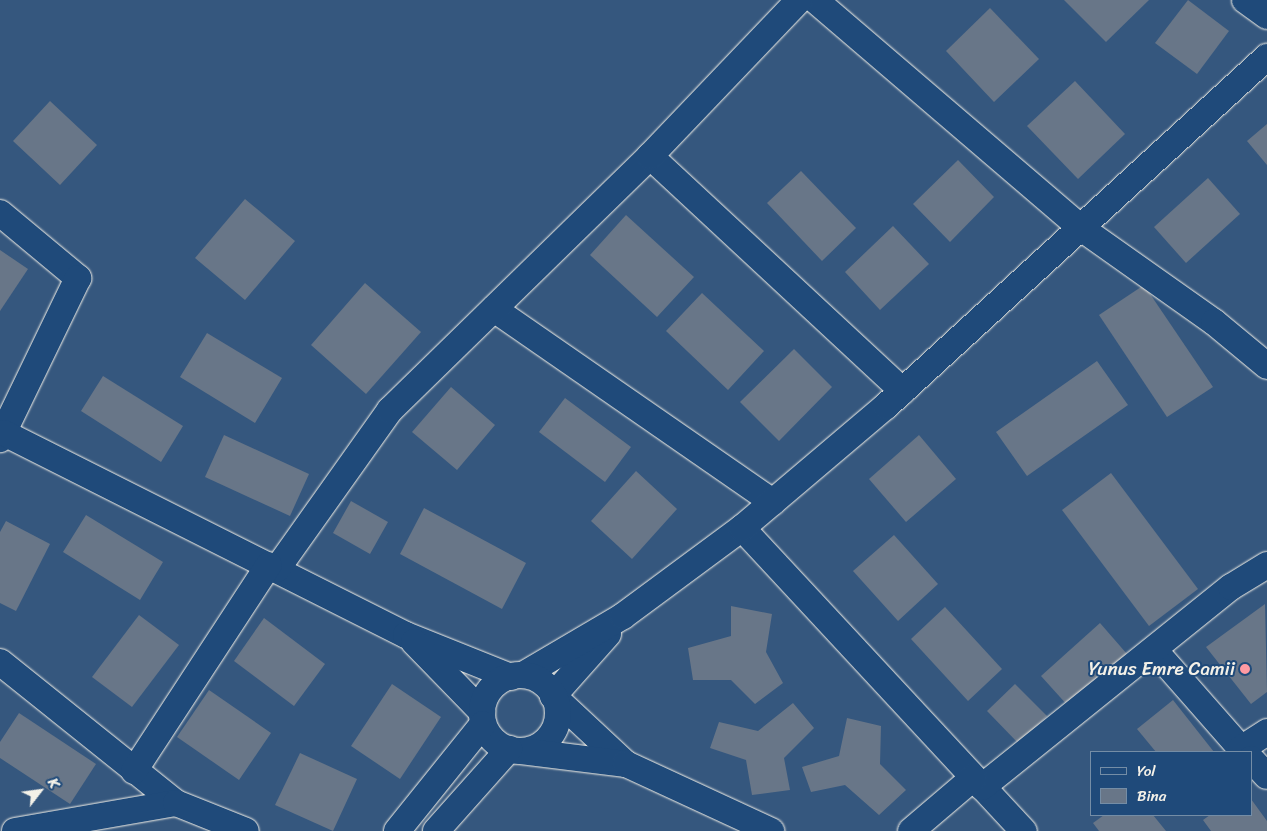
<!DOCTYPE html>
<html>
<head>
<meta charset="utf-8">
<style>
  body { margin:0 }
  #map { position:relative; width:1267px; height:831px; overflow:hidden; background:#35577e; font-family:Sriracha,sans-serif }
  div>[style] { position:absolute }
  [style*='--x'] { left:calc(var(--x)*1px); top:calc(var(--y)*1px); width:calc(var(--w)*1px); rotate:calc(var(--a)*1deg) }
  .building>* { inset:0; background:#687688 }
  .roads { filter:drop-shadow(0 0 1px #f4f1e8) drop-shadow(0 0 1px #f4f1e8) }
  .minor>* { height:26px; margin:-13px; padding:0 13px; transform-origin:13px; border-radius:13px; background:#1f4a7a }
  .minor>.ring { margin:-13px; padding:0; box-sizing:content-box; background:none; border:26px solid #1f4a7a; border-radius:50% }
  .dots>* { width:14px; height:14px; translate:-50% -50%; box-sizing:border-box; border:2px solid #1f4a7a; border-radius:50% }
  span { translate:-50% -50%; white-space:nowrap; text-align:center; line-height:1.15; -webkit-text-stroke:4px #1f4a7a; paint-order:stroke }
  .poi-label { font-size:19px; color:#f4f1e8 }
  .right { translate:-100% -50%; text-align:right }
  .legend { position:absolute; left:1090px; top:751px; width:162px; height:65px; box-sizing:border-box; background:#1f4a7a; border:1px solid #748da6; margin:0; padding:6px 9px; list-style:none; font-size:15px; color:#f4f1e8 }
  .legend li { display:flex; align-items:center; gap:10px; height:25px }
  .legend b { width:25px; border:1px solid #748da6 }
  .north { position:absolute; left:15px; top:766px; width:50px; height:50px; -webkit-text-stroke:4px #1f4a7a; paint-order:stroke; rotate:60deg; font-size:14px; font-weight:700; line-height:20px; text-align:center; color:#f4f1e8 }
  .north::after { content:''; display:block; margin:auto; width:18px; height:22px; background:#f4f1e8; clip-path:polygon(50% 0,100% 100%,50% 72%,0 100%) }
</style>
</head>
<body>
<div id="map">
  <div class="building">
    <i style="clip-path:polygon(1064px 0,1149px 0,1106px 42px)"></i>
    <i style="clip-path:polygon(1188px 0,1229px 31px,1197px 74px,1155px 43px)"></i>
    <i style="clip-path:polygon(990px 8px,1039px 59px,994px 102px,946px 51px)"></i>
    <i style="clip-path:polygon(1075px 81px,1125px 134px,1078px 179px,1027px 126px)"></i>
    <i style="clip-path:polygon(50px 101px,97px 145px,60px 185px,13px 141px)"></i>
    <i style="clip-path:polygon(1267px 124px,1267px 165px,1247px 141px)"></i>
    <i style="clip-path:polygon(958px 160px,994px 197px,950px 242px,913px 204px)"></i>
    <i style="clip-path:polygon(801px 171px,856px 228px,822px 261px,767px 203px)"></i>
    <i style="clip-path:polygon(1208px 178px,1240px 214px,1186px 263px,1154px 227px)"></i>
    <i style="clip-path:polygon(245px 199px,295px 241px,245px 300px,195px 258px)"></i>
    <i style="clip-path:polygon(626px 215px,694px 277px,657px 317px,590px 255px)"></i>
    <i style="clip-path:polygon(893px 226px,929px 264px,880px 310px,845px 272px)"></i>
    <i style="clip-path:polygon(0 250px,28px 269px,0 311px)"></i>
    <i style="clip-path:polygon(365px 283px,421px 332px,366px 394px,311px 345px)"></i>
    <i style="clip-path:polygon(1144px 285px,1213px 387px,1167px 417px,1099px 315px)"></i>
    <i style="clip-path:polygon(702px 293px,764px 351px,728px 390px,666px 331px)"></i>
    <i style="clip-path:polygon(207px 333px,282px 378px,255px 423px,180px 377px)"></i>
    <i style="clip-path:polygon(794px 349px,832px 387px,779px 441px,740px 402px)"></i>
    <i style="clip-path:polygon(1097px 361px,1128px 405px,1027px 476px,996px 432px)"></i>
    <i style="clip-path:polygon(103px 376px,183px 426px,161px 462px,81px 411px)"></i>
    <i style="clip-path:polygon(451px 387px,495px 425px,457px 470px,412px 432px)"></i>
    <i style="clip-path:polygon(565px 398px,631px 447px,605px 482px,539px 432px)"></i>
    <i style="clip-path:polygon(224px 435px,309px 474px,290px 516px,205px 477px)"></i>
    <i style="clip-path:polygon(919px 435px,956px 479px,906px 522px,869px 479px)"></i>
    <i style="clip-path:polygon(636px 471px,677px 509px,632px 559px,591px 521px)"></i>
    <i style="clip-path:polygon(1111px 473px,1198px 589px,1149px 626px,1062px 510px)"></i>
    <i style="clip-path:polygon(351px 501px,388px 522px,370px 554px,333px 533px)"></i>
    <i style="clip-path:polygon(424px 508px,526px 563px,502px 609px,400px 554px)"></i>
    <i style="clip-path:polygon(86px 515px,163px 562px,140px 600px,63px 552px)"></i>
    <i style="clip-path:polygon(6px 521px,50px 544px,16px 611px,0 603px,0 532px)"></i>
    <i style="clip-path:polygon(894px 535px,938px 584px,898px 621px,853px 571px)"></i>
    <i style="clip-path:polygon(1265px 604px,1267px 692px,1251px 704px,1206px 647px)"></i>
    <i style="clip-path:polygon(731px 606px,772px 614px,766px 652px,783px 683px,755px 704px,731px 680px,693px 680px,688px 648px,731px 636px)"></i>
    <i style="clip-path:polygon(945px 607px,1002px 669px,968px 701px,911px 639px)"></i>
    <i style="clip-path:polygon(139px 615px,179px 645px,132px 707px,92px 677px)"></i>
    <i style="clip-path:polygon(264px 618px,325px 664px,294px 706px,234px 661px)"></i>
    <i style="clip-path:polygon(1100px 623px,1127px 654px,1069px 707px,1041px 676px)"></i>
    <i style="clip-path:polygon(392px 684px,441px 717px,400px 779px,351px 746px)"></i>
    <i style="clip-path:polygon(1015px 684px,1047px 716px,1019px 744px,987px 711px)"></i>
    <i style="clip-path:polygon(209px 690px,271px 733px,239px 780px,177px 737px)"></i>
    <i style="clip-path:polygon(1173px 700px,1214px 752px,1156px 752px,1137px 729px)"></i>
    <i style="clip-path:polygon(793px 703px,814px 728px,784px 758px,790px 790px,752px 795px,746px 760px,710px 748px,719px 722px,758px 731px)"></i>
    <i style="clip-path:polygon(19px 713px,96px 764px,70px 804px,0 758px,0 742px)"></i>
    <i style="clip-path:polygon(847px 718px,881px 726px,880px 764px,906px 790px,879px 815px,845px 785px,811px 792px,802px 767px,839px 756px)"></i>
    <i style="clip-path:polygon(300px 753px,357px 779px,333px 831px,275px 805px)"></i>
    <i style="clip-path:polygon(1251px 799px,1267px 821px,1267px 831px,1211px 831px,1203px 820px,1210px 815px,1251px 815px)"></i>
    <i style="clip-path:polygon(1104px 815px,1153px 815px,1166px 831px,1099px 831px,1093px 823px)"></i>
  </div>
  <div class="roads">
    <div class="minor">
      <i style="--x:815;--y:0;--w:350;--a:40.6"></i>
      <i style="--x:1081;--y:228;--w:163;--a:35.3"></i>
      <i style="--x:1214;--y:322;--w:69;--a:39.7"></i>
      <i style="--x:1245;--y:0;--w:27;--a:36"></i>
      <i style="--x:650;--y:156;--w:345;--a:42.9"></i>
      <i style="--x:0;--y:213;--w:102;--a:39.8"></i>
      <i style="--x:78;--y:278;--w:179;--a:115.8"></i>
      <i style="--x:494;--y:309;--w:339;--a:34.7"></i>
      <i style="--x:4;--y:433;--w:450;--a:26.7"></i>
      <i style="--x:406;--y:635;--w:113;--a:21.8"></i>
      <i style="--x:742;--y:528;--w:414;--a:47.1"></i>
      <i style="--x:277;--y:569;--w:195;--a:-54.6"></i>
      <i style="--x:390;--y:410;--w:363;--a:-44.3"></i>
      <i style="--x:650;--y:156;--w:216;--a:-46.3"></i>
      <i style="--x:608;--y:634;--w:83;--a:131.6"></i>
      <i style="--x:553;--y:696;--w:100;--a:43"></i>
      <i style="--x:414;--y:642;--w:98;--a:45.8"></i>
      <i style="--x:1156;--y:652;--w:133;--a:48.7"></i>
      <i style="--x:0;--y:662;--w:226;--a:38.7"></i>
      <i style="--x:523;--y:675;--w:116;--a:-30.5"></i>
      <i style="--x:623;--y:616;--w:148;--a:-36.5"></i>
      <i style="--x:742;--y:528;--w:189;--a:-40.3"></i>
      <i style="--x:886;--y:406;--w:517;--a:-42.49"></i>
      <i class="ring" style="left:482px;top:675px;width:50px;height:50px"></i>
      <i style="--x:1241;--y:749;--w:31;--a:-33"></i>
      <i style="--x:521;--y:751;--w:106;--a:7.1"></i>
      <i style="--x:626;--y:764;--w:160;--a:24.8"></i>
      <i style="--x:1251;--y:759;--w:23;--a:47"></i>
      <i style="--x:134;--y:771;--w:246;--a:-56.8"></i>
      <i style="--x:982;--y:787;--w:319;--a:-38.8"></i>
      <i style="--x:1231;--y:587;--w:42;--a:-31.4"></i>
      <i style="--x:15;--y:831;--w:163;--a:-9.9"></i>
      <i style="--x:176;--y:803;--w:75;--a:21.8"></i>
      <i style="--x:397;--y:831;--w:137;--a:-51.2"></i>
      <i style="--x:436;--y:831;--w:110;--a:-48.3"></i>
      <i style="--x:911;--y:831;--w:82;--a:-40.5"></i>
    </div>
  </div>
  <div class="dots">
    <i style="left:1245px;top:669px;background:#ff9aa2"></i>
  </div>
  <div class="poi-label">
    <span class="right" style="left:1235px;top:669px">Yunus Emre Camii</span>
  </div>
  <ul class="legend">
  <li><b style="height:6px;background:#1f4a7a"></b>Yol</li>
  <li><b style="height:14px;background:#687688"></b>Bina</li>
  </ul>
  <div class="north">K</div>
</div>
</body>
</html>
